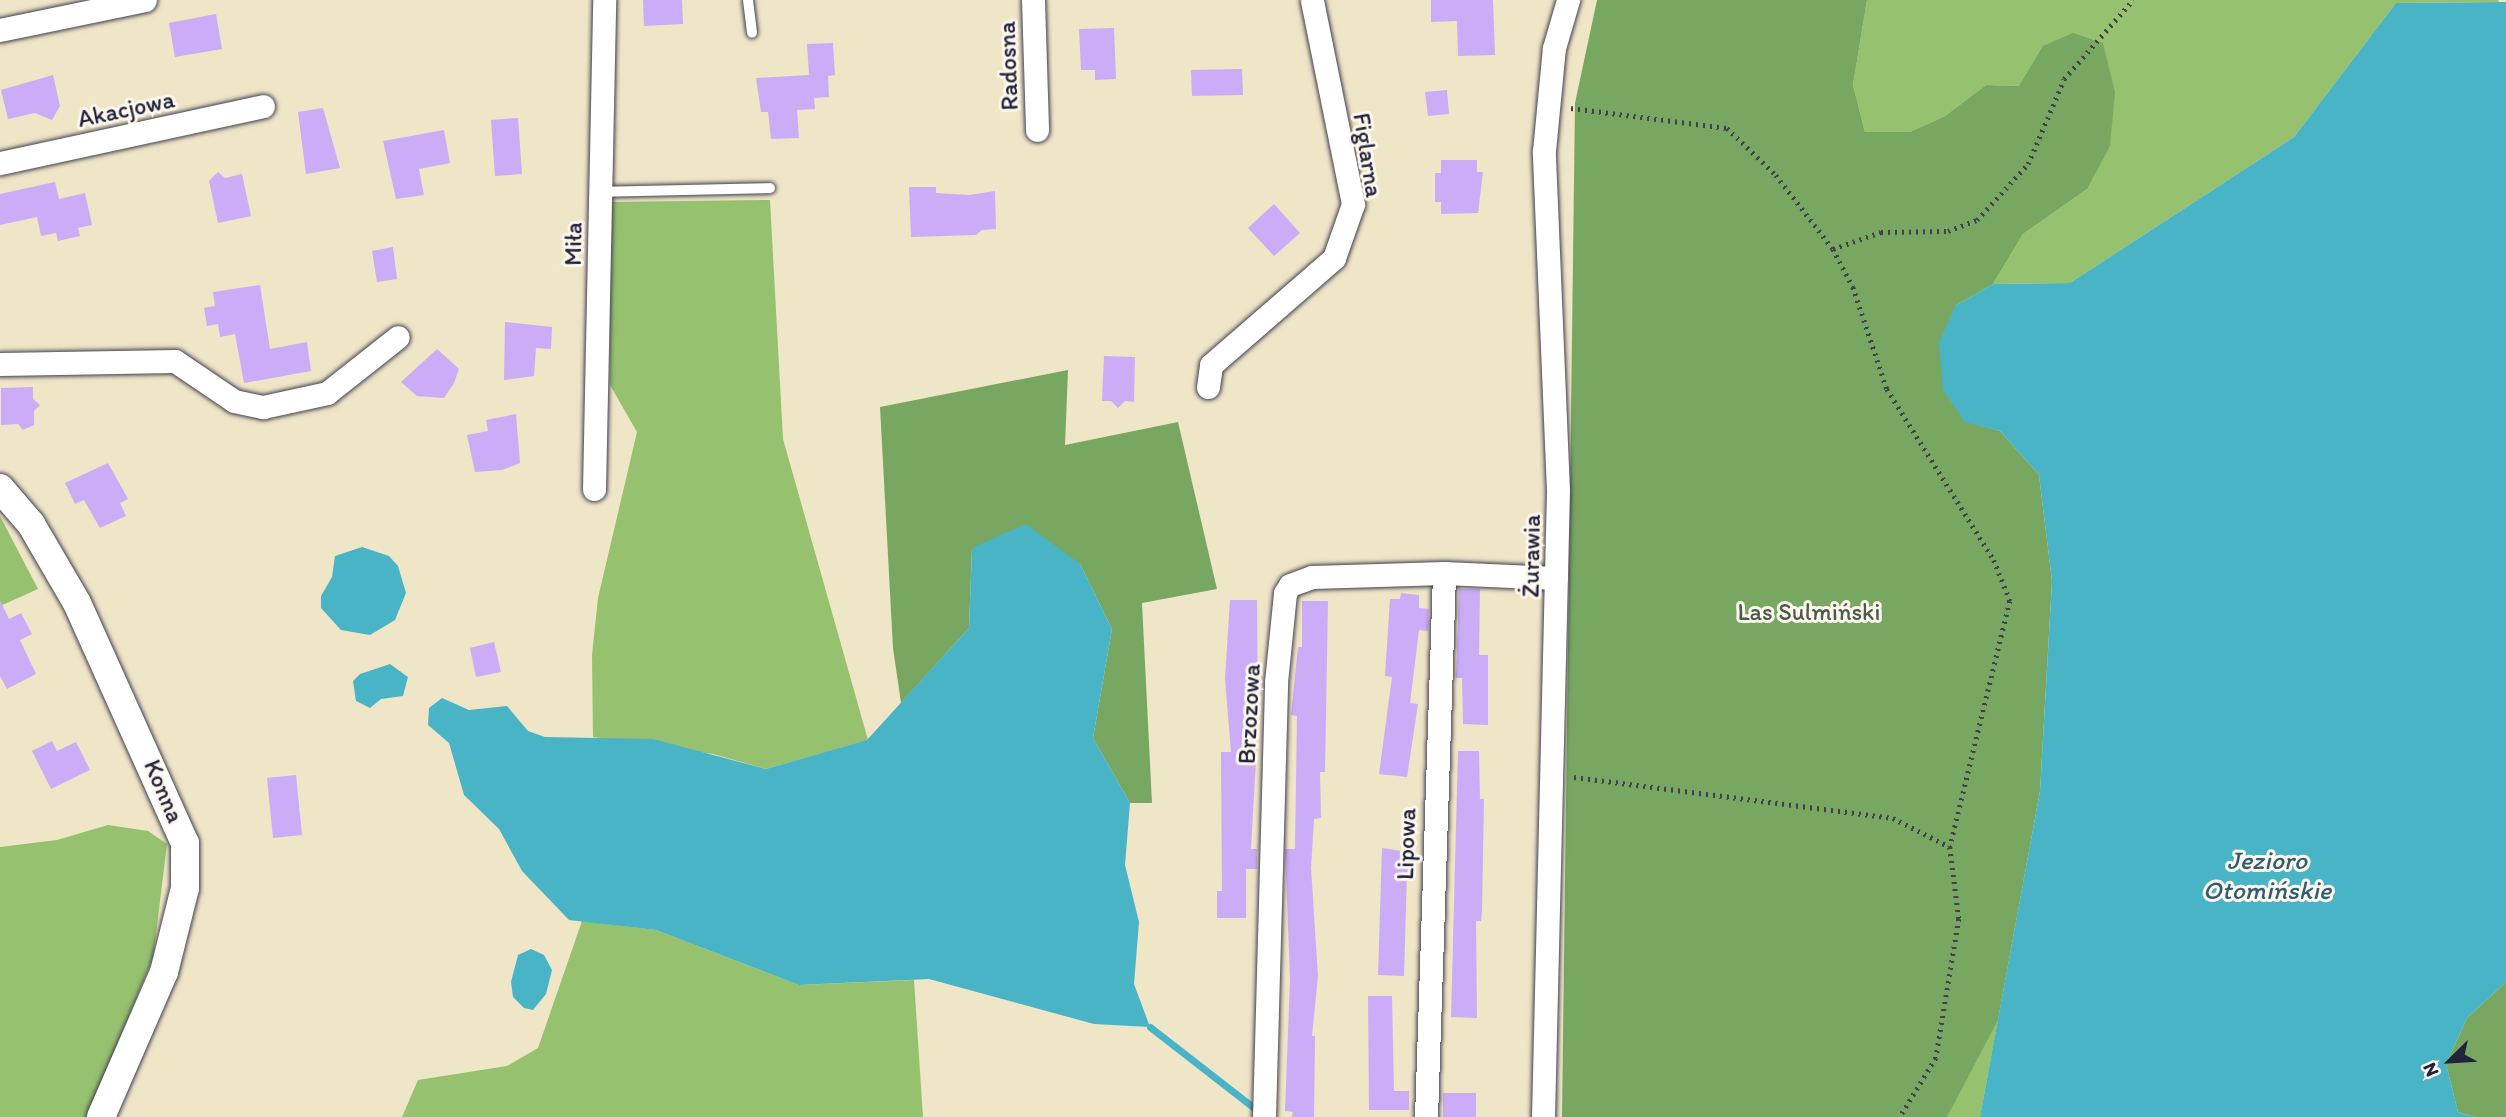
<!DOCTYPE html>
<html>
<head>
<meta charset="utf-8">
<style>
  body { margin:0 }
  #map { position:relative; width:2506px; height:1117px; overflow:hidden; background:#efe5c7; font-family:Itim,sans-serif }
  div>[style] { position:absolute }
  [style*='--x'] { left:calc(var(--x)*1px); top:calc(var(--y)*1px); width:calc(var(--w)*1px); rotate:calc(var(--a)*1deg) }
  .green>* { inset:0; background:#96c16e }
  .forest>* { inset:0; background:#78a761 }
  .water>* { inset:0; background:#4ab4c7 }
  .stream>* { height:7px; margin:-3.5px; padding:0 3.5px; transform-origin:3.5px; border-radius:3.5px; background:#4ab4c7 }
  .building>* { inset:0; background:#cbacf6 }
  .path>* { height:4.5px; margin-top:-2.25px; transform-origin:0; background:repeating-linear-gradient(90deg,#413f50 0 2px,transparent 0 7px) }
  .roads { filter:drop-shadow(0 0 2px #413f50) drop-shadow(0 0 2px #413f50) }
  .service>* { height:10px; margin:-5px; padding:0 5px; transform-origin:5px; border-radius:5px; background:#fff }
  .minor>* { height:23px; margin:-11.5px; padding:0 11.5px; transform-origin:11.5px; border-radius:11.5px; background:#fff }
  .tertiary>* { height:28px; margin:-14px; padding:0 14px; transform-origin:14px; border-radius:14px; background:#fff }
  span { translate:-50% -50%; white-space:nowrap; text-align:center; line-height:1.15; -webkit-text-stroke:6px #fbf7ec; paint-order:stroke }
  .street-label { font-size:24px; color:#22223b }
  .park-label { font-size:24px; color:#4b5a4d }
  .water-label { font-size:26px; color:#325c73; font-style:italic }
  .north { position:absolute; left:2415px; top:1026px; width:70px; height:70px; -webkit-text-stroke:5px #fbf7ec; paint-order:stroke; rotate:246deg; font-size:19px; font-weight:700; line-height:28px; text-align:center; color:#22223b }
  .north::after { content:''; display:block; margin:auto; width:24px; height:32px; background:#22223b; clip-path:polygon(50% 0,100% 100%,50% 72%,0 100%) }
</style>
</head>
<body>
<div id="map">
  <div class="green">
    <i style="clip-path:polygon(1867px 0,2498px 0,2499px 2px,2396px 3px,2294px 137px,2070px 283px,1993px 284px,2023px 234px,2087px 189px,2019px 86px,1986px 85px,1945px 116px,1910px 132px,1865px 132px,1853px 85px)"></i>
    <i style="clip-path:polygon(770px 200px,783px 439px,868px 740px,766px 769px,713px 754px,593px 737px,592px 655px,598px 598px,637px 432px,610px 385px,610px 202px)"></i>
    <i style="clip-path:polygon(0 516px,38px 589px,0 606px)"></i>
    <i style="clip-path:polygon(108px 825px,148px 831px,167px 844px,153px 958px,87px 1117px,0 1117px,0 847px,57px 840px)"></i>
    <i style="clip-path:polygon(582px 921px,656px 930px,799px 985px,914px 980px,923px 1117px,402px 1117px,418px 1080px,507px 1066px,538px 1048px)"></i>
    <i style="clip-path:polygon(1998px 1020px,1980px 1117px,1947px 1117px,1983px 1042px)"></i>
  </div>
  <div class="forest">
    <i style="clip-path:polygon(1597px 0,1867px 0,1853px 85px,1865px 132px,1910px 132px,1945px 116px,1986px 85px,2019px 86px,2043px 46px,2073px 33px,2103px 43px,2115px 92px,2110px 146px,2087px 189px,2023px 234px,1993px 284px,1955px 306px,1965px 421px,2000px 431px,2039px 475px,2052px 581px,2040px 791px,1998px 1020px,1947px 1117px,1562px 1117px,1575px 103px)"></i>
    <i style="clip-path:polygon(1068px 370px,1065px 445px,1178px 422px,1217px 589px,1142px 603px,1152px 803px,1130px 803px,1093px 738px,1112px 629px,1080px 564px,972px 548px,969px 628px,901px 703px,893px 648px,880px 407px)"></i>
    <i style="clip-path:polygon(2506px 982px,2506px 1117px,2475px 1117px,2458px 1112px,2446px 1064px,2467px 1018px)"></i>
  </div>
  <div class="water">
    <i style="clip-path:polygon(2506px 2px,2506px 982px,2467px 1018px,2446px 1064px,2458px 1112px,2475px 1117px,1980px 1117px,2040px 791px,2052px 581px,2039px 475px,2000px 431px,1965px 422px,1943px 390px,1939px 343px,1955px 306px,1993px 284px,2070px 283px,2294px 137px,2396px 3px)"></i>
    <i style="clip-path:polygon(1026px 524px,1080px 564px,1112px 629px,1093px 738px,1130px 803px,1125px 865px,1139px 922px,1134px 984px,1150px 1027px,1094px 1024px,929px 979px,799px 985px,656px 930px,569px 920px,522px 871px,499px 829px,464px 795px,449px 743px,428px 725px,429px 708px,442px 698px,469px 710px,507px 706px,528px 731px,545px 737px,653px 739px,766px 769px,867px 740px,969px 628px,972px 548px)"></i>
    <i style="clip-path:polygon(362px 547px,389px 556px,398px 566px,406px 593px,395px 620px,370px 635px,341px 630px,321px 608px,321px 596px,332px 577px,335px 556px)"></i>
    <i style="clip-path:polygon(390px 664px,408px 677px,403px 696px,381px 699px,370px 708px,356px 701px,353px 681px,360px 674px)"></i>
    <i style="clip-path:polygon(531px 949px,544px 955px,552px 970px,546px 994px,533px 1010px,524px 1008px,513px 997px,511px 982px,518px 955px)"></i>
  </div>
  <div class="stream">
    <i style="--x:1150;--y:1027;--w:132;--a:37.9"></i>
  </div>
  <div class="building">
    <i style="clip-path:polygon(643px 0,682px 0,683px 24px,644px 26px)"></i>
    <i style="clip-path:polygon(1431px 0,1493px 0,1495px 55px,1458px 56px,1457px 21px,1431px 22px)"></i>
    <i style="clip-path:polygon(216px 14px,222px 49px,175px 57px,169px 23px)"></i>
    <i style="clip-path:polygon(1114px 28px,1116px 79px,1095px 80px,1095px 70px,1081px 70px,1079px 29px)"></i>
    <i style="clip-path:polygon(833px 43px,835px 75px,828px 76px,829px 97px,814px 98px,815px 109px,797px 110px,799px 138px,771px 139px,768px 112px,761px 112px,756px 78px,809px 75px,807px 44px)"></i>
    <i style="clip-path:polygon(1242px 69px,1243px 95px,1192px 96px,1191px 70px)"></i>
    <i style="clip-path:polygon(53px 75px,60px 106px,52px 120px,35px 113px,8px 119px,1px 90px)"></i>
    <i style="clip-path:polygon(1447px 90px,1449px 114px,1428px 116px,1425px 92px)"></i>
    <i style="clip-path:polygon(323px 108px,340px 168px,306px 174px,298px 112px)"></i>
    <i style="clip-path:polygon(518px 118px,522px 174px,495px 176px,491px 120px)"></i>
    <i style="clip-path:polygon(444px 130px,450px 163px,419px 169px,424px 195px,396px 199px,383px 141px)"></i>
    <i style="clip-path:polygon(1441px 160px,1477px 160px,1477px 172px,1483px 172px,1478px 213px,1441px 214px,1441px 202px,1435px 202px,1435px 173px,1441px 173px)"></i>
    <i style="clip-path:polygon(218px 172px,225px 178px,242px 174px,251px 216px,218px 223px,209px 181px)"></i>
    <i style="clip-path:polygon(55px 182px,59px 199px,85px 193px,92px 225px,78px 228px,80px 236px,58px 241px,56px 233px,41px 236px,37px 217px,0 225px,0 194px)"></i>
    <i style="clip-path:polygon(909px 187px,936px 187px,936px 193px,969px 195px,995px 191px,996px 229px,982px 230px,976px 235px,911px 237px)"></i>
    <i style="clip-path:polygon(1274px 204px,1300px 233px,1274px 256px,1248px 228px)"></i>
    <i style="clip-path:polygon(393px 247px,397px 279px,377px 282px,372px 251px)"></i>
    <i style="clip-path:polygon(260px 285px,270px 349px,307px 342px,311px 371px,244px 383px,235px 334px,220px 337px,218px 324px,207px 326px,204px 308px,215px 306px,213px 292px)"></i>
    <i style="clip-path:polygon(505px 322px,552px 327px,551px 349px,536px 348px,534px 376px,504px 380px)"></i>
    <i style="clip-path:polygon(437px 349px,459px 369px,454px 383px,444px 398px,417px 396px,401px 382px)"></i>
    <i style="clip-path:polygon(1104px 356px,1135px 357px,1134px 402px,1125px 401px,1118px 408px,1111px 401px,1102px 401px)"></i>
    <i style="clip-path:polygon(33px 387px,33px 399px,40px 405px,34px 411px,34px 425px,23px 430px,18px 424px,1px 425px,1px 388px)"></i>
    <i style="clip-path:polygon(516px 414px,520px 463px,502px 470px,475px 472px,467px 435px,488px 431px,486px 420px)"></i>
    <i style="clip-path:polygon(108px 463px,128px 499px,120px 503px,126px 516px,100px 528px,84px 500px,75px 504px,65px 483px)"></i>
    <i style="clip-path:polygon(1459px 589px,1480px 589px,1479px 655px,1488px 655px,1488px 725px,1463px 724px,1462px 678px,1456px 678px)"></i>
    <i style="clip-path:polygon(1401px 593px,1419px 595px,1419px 608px,1429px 609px,1428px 631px,1419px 630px,1410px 703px,1418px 704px,1407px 777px,1379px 774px,1392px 677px,1385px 676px,1390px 599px,1400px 599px)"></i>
    <i style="clip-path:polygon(0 600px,9px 619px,21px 613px,32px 634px,20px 640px,36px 674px,7px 689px,0 676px)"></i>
    <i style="clip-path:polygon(1230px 600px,1257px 600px,1258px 723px,1251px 849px,1257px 849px,1257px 869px,1246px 869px,1246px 918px,1217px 918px,1217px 891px,1222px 891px,1221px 752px,1231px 752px,1225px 679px)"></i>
    <i style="clip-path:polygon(1302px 601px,1328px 601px,1325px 772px,1320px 772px,1321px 818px,1314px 819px,1311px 868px,1318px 976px,1312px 1036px,1315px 1036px,1314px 1117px,1292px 1117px,1293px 1112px,1285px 1111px,1290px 979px,1285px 849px,1295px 849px,1297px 716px,1291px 715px,1298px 647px,1302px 647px)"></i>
    <i style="clip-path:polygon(494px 642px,501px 672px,476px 677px,470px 648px)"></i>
    <i style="clip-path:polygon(52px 741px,57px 751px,76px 742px,90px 770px,51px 789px,32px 751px)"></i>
    <i style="clip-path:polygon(1458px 751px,1479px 751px,1480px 799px,1484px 799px,1482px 911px,1481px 921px,1476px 921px,1477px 1018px,1451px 1017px)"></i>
    <i style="clip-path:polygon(296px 775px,302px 835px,273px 838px,267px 778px)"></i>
    <i style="clip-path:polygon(1382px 848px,1414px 853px,1411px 873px,1407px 872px,1404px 976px,1378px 975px)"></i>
    <i style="clip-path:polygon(1368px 996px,1392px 996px,1394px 1091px,1409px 1091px,1409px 1110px,1369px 1110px)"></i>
    <i style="clip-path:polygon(1443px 1093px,1476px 1093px,1476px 1117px,1443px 1117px)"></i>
  </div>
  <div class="path">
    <i style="--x:1571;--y:108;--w:157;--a:7.3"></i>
    <i style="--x:1727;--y:128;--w:68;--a:43.8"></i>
    <i style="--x:1776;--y:175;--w:93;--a:52.4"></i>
    <i style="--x:1833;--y:249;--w:43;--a:62.2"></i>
    <i style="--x:1853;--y:287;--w:108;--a:71.6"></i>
    <i style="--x:1887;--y:389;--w:202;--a:58"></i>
    <i style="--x:1994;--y:560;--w:44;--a:68.7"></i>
    <i style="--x:2010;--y:601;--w:253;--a:103.7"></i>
    <i style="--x:1833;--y:249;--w:51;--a:-19.5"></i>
    <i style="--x:1881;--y:232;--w:67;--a:-0.9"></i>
    <i style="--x:1948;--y:231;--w:31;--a:-21"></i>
    <i style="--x:1977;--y:220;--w:76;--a:-47.7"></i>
    <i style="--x:2028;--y:164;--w:92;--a:-67"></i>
    <i style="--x:2064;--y:79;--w:105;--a:-48.9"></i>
    <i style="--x:1574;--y:777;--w:322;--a:7.3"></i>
    <i style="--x:1893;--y:818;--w:64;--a:27"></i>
    <i style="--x:1950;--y:847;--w:73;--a:82.9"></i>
    <i style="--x:1959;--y:919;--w:141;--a:99.4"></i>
    <i style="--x:1936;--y:1058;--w:69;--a:121.4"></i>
  </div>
  <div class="roads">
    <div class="service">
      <i style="--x:748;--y:0;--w:33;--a:83"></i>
      <i style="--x:600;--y:192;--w:170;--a:-1.3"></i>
    </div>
    <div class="minor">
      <i style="--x:1033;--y:0;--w:130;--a:88.2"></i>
      <i style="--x:0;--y:30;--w:148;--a:-11.7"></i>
      <i style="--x:0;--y:163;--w:269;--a:-12.2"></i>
      <i style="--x:0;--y:364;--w:175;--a:-1"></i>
      <i style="--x:175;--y:361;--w:71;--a:34.1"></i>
      <i style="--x:234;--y:401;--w:30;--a:12"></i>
      <i style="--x:263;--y:407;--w:66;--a:-12.3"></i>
      <i style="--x:327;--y:393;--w:90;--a:-38.3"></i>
      <i style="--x:1208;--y:387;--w:22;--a:-82"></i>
      <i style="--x:1211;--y:365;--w:163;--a:-41"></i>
      <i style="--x:1334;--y:258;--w:57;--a:-70.6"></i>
      <i style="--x:1353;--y:204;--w:208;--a:-101.4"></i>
      <i style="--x:594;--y:489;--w:489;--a:-88.8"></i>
      <i style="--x:1264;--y:1117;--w:435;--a:-88.4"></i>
      <i style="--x:1276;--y:682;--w:89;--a:-84.2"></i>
      <i style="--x:1285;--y:593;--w:9;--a:-58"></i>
      <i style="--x:1290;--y:585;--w:23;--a:-20"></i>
      <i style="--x:1312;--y:577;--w:132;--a:-1.7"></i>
      <i style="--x:1444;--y:573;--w:112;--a:2.6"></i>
      <i style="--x:1426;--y:1117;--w:544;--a:-88.1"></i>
      <i style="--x:1543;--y:1117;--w:626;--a:-88.63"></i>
      <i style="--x:1558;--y:491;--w:340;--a:-92.4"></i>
      <i style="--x:1544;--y:151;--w:103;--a:-84.5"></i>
      <i style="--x:1554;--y:48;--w:50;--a:-73.7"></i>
    </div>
    <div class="tertiary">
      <i style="--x:0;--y:488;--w:48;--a:49.3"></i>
      <i style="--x:31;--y:524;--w:91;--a:59.8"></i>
      <i style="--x:77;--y:603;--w:263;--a:65.8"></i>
      <i style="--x:185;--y:843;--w:45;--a:90"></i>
      <i style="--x:185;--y:888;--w:87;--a:104"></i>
      <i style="--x:164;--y:972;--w:158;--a:113.5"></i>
    </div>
  </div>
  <div class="street-label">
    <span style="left:1008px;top:66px;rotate:-92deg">Radosna</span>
    <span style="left:126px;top:109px;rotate:-12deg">Akacjowa</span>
    <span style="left:1368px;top:155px;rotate:81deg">Figlarna</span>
    <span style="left:573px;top:244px;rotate:-89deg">Miła</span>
    <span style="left:1531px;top:556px;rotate:-89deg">Żurawia</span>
    <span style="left:1249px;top:714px;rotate:-87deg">Brzozowa</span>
    <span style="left:164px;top:791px;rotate:67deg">Konna</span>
    <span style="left:1406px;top:844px;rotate:-88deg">Lipowa</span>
  </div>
  <div class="park-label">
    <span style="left:1809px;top:612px">Las Sulmiński</span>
  </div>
  <div class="water-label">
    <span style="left:2267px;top:876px">Jezioro<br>Otomińskie</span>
  </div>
  <div class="north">N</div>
</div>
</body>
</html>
